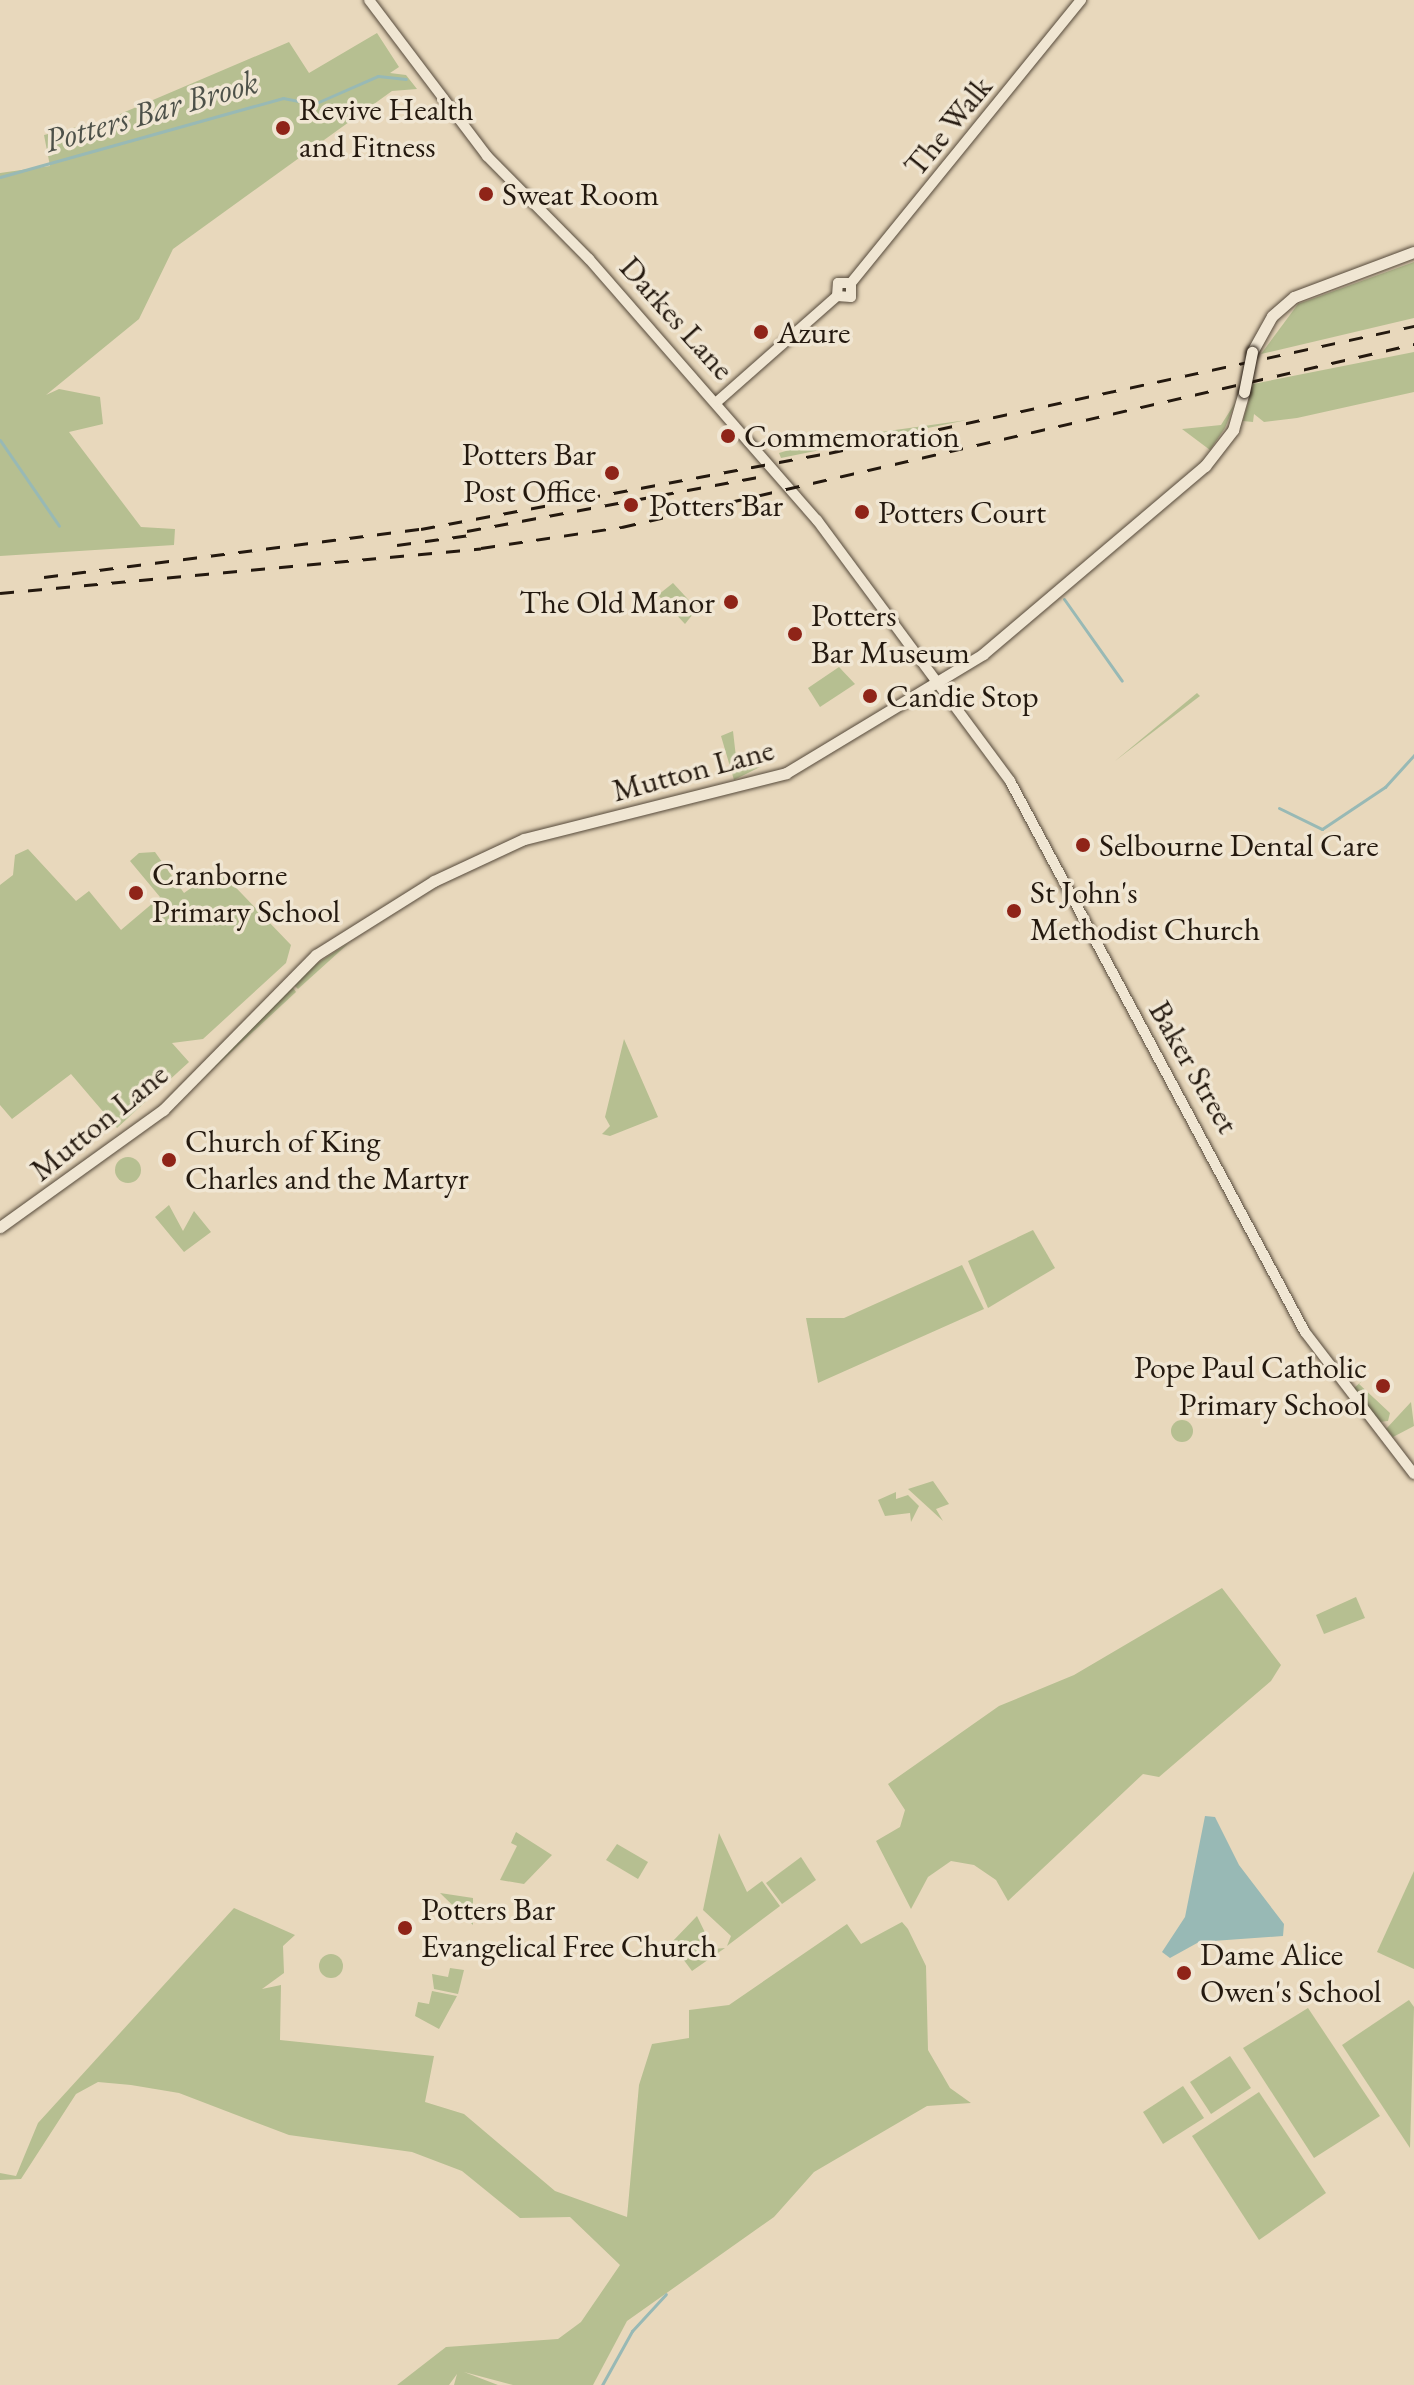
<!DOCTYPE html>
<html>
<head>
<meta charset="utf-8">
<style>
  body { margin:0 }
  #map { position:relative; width:1414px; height:2385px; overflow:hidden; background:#e8d8bc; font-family:"EB Garamond",serif }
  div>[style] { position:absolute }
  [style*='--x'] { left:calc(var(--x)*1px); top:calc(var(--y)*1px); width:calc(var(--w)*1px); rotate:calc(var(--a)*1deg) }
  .green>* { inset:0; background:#b6bf91 }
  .round { border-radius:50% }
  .water>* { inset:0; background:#98b9b5 }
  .stream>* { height:3px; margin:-1.5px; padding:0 1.5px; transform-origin:1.5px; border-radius:1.5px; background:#98b9b5 }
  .roads { filter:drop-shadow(0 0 2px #55493a) drop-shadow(0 0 2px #55493a) }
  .tertiary>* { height:10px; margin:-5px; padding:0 5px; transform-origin:5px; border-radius:5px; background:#f0e6d3 }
  .secondary>* { height:11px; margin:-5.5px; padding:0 5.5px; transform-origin:5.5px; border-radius:5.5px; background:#f0e6d3 }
  .rail>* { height:3px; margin-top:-1.5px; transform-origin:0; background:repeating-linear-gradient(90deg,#24190f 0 14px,transparent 0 28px) }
  .bridges { filter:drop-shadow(0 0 2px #24190f) drop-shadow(0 0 2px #24190f) }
  .secondary-bridge>* { height:11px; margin:-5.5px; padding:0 5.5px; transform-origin:5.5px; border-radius:5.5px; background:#f0e6d3 }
  .dots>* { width:22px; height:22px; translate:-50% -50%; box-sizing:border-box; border:4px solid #f0e6d3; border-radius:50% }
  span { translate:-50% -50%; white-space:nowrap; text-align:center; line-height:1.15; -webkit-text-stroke:7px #f0e6d3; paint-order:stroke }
  .poi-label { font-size:32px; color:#24190f }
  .left { translate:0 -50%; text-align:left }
  .right { translate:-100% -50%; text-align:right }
  .street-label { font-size:32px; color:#24190f }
  .water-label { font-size:34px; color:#4d5149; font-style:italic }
</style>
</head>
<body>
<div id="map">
  <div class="green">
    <i style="clip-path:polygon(377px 33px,399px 67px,390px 73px,406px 75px,417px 89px,392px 91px,173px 249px,139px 319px,46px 395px,59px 389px,100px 397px,103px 424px,69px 432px,141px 527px,175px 529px,174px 545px,0 556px,0 173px,50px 166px,44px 135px,106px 120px,289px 42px,309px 73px)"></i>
    <i style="clip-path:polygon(1414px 262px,1414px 318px,1261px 354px,1298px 304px)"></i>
    <i style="clip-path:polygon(1414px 352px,1414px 392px,1297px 418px,1264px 422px,1254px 414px,1253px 422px,1243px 421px,1253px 384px)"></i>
    <i style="clip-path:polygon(1235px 403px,1225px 428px,1210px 450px,1182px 429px,1221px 425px)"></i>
    <i style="clip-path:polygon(967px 420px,781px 458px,779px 453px,823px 440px)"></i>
    <i style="clip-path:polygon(673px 583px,697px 609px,685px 624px,658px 595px)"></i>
    <i style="clip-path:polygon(839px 667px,855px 684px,820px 707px,808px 688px)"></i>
    <i style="clip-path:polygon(1197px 693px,1200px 696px,1115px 761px)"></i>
    <i style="clip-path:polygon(733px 731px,737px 766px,760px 767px,734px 780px,721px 736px)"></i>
    <i style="clip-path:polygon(28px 849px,76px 901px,89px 891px,121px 930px,160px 897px,130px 861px,139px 853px,155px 852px,184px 893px,218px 869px,291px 945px,286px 963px,203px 1039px,172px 1043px,189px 1062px,117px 1128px,71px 1074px,12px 1119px,0 1105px,0 885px,13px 875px,15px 855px)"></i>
    <i style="clip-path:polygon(349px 943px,298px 989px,293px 984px,316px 964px)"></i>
    <i style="clip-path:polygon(291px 985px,296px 992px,201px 1080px,201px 1079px)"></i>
    <i style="clip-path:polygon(624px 1039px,658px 1117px,610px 1136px,602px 1134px,610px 1126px,605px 1117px)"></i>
    <i class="round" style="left:115px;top:1157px;width:26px;height:26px"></i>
    <i style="clip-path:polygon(169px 1205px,183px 1231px,194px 1211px,211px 1232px,184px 1252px,155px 1217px)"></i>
    <i style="clip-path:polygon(1033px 1230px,1055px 1268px,988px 1308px,968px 1261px)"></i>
    <i style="clip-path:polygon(962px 1265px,984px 1309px,818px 1383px,806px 1318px,844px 1318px)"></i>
    <i style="clip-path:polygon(1364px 1379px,1359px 1384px,1390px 1413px,1388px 1421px,1379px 1422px,1353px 1389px)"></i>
    <i style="clip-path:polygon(1411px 1402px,1414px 1426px,1393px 1437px,1386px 1429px)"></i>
    <i class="round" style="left:1171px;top:1420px;width:22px;height:22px"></i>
    <i style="clip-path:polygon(933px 1481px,949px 1504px,936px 1509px,943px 1521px,908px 1489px)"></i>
    <i style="clip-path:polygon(896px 1492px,896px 1499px,908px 1495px,919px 1506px,911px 1522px,910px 1513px,885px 1516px,878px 1500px)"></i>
    <i style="clip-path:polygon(1222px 1588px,1281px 1665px,1271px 1681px,1159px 1777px,1143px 1774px,1008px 1901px,996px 1880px,974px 1865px,951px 1861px,928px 1877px,911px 1909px,876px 1841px,900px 1827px,905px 1810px,888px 1784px,999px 1706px,1074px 1675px)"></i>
    <i style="clip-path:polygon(1356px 1597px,1365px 1618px,1324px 1634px,1316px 1615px)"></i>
    <i style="clip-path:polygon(516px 1832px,552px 1855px,524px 1884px,500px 1880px,517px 1846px,511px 1843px)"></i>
    <i style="clip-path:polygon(719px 1833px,747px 1892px,762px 1881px,780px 1906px,727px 1946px,731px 1936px,703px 1910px)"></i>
    <i style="clip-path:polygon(617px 1844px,648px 1862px,638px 1879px,606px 1860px)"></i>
    <i style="clip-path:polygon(801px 1857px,816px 1880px,782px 1904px,766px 1883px)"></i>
    <i style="clip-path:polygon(1414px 1871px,1414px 1969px,1377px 1952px)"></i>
    <i style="clip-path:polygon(440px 1893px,473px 1898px,473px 1925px)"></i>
    <i style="clip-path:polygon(234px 1908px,295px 1935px,283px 1946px,284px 1973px,262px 1989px,281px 1985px,280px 2040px,434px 2056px,425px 2102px,464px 2114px,555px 2191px,627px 2217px,639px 2085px,652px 2044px,689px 2038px,689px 2010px,729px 2005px,847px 1924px,861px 1944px,902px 1922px,908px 1929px,926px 1966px,928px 2050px,950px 2088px,971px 2103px,927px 2106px,814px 2172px,774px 2217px,627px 2321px,593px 2385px,513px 2385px,464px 2372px,498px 2385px,454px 2385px,457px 2374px,449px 2385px,397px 2385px,446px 2347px,558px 2339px,581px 2322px,620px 2265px,570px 2217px,520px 2218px,462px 2171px,412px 2152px,289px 2135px,179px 2093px,131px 2085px,98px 2082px,76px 2094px,21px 2179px,0 2180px,0 2173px,16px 2176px,38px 2123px)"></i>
    <i style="clip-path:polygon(697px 1916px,713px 1949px,725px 1948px,692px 1971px,671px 1943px)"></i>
    <i class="round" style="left:319px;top:1954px;width:24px;height:24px"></i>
    <i style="clip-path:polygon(450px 1968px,464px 1970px,458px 1994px,434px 1989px,432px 1974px,448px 1977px)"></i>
    <i style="clip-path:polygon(432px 1991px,457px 1996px,439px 2029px,415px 2016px,418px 2002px,429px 2004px)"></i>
    <i style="clip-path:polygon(1409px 2000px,1414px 2007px,1410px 2148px,1342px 2045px)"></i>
    <i style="clip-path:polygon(1308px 2008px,1380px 2116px,1314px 2158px,1243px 2048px)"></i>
    <i style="clip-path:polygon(1230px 2056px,1251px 2088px,1211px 2114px,1190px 2082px)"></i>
    <i style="clip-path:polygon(1183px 2086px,1204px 2118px,1163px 2144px,1143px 2112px)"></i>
    <i style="clip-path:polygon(1259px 2092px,1326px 2193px,1259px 2240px,1192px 2136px)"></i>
  </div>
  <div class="water">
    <i style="clip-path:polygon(1205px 1816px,1215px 1817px,1239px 1865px,1284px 1924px,1283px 1936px,1199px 1942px,1170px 1958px,1162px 1952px,1185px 1917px)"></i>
  </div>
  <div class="stream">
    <i style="--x:0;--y:177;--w:294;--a:-15.6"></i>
    <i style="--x:283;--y:98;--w:32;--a:11"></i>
    <i style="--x:314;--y:104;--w:70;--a:-23.6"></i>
    <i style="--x:378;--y:76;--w:28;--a:6"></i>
    <i style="--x:0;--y:440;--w:104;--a:55.5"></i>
    <i style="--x:1064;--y:599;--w:100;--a:54.7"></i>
    <i style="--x:1279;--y:808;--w:48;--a:26"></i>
    <i style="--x:1322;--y:829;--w:76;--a:-33.7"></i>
    <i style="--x:1385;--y:787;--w:43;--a:-47.8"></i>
    <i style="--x:602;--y:2385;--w:62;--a:-60.9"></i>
    <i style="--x:632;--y:2331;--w:50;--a:-47.4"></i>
  </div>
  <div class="roads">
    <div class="tertiary">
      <i style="--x:369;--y:0;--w:196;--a:52.9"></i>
      <i style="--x:487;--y:156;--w:145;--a:45.3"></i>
      <i style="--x:589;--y:259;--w:347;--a:48.9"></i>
      <i style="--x:817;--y:520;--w:325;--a:53.5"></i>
      <i style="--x:1010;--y:781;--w:625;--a:61.84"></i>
      <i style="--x:1305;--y:1332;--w:179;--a:52.5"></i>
      <i style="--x:851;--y:283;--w:365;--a:-50.9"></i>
      <i style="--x:837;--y:296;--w:14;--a:4"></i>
      <i style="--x:851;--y:297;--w:14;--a:-90"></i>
      <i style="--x:837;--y:296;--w:13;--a:-86"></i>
      <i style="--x:838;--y:283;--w:13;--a:0"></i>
      <i style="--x:718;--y:401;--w:159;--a:-41.4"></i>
    </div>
    <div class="secondary">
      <i style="--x:1252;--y:352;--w:41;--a:-60.9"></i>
      <i style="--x:1272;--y:316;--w:29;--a:-41"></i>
      <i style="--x:1294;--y:297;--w:128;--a:-20.6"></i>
      <i style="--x:0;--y:1227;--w:201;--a:-35.7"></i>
      <i style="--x:163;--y:1110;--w:218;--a:-45.4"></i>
      <i style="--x:316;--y:955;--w:139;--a:-32.1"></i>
      <i style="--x:434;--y:881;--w:99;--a:-25"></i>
      <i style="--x:524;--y:839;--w:270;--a:-14.1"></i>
      <i style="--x:786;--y:773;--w:230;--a:-31.1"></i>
      <i style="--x:983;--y:654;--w:291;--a:-40.3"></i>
      <i style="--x:1205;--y:466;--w:46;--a:-52.1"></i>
      <i style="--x:1233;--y:430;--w:40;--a:-74"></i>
    </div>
  </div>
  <div class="rail">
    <i style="--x:467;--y:531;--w:296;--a:-10.5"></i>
    <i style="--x:397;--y:545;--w:81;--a:-7.8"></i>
    <i style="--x:44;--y:577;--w:380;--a:-7.3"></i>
    <i style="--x:421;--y:529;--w:415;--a:-10.6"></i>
    <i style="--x:829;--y:453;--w:599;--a:-12.25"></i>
    <i style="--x:0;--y:593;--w:483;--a:-5.3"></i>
    <i style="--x:481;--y:548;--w:143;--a:-8.5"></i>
    <i style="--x:622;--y:527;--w:813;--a:-13.01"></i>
  </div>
  <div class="bridges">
    <div class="secondary-bridge">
      <i style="--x:1244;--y:392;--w:41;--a:-78.7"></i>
    </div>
  </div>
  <div class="dots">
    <i style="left:283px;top:128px;background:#8f2418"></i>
    <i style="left:486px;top:194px;background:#8f2418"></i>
    <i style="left:761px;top:332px;background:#8f2418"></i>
    <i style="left:728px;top:436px;background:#8f2418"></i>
    <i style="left:612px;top:473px;background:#8f2418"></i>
    <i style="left:631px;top:505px;background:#8f2418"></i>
    <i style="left:862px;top:512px;background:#8f2418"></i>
    <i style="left:731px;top:602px;background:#8f2418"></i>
    <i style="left:795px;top:634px;background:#8f2418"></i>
    <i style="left:870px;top:696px;background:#8f2418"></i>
    <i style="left:1083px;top:845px;background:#8f2418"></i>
    <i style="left:136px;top:893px;background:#8f2418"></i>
    <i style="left:1014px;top:911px;background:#8f2418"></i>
    <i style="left:169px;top:1160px;background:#8f2418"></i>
    <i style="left:1383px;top:1386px;background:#8f2418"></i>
    <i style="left:405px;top:1928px;background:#8f2418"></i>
    <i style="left:1184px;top:1973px;background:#8f2418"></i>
  </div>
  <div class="poi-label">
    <span class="left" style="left:299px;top:128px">Revive Health<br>and Fitness</span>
    <span class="left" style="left:502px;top:194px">Sweat Room</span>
    <span class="left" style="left:777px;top:332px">Azure</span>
    <span class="left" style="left:744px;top:436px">Commemoration</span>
    <span class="right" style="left:596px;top:473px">Potters Bar<br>Post Office</span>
    <span class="left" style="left:649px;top:505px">Potters Bar</span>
    <span class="left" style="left:878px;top:512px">Potters Court</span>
    <span class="right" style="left:715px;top:602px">The Old Manor</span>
    <span class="left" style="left:811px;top:634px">Potters<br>Bar Museum</span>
    <span class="left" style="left:886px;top:696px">Candie Stop</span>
    <span class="left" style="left:1099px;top:845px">Selbourne Dental Care</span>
    <span class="left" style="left:152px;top:893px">Cranborne<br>Primary School</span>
    <span class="left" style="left:1030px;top:911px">St John's<br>Methodist Church</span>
    <span class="left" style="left:185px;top:1160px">Church of King<br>Charles and the Martyr</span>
    <span class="right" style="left:1367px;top:1386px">Pope Paul Catholic<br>Primary School</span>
    <span class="left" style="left:421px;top:1928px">Potters Bar<br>Evangelical Free Church</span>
    <span class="left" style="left:1200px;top:1973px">Dame Alice<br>Owen's School</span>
  </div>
  <div class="street-label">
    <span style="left:948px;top:126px;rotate:-51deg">The Walk</span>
    <span style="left:677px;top:318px;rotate:48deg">Darkes Lane</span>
    <span style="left:693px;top:770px;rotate:-15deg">Mutton Lane</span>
    <span style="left:1194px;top:1067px;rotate:60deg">Baker Street</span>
    <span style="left:99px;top:1122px;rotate:-39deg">Mutton Lane</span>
  </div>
  <div class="water-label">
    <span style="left:151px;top:111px;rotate:-16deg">Potters Bar Brook</span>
  </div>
</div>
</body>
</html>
